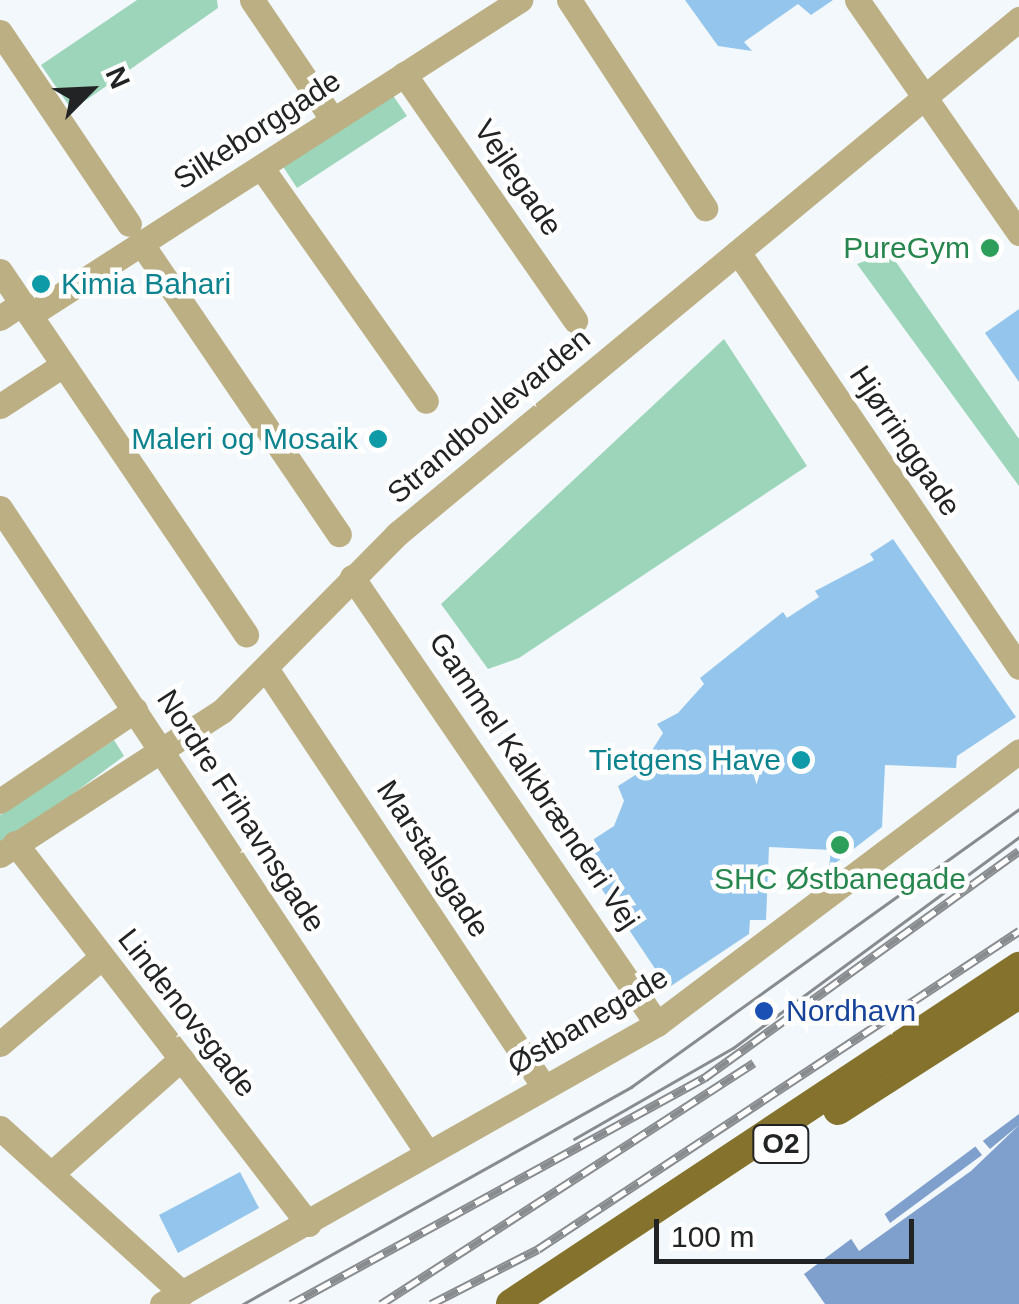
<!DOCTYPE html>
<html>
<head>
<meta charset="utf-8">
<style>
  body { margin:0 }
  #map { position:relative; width:1019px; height:1304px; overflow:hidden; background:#f3f8fd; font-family:Arial,sans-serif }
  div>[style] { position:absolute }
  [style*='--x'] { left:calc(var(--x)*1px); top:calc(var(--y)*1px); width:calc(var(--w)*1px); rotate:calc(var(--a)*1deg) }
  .green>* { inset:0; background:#9dd5ba }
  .water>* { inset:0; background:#7f9fcc }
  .pier>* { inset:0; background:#f3f8fd }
  .building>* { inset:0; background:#94c6ed }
  .minor>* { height:25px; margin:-12.5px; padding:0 12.5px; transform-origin:12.5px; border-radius:12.5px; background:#bbaf83 }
  .major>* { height:30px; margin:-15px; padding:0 15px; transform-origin:15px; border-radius:15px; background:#85722c }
  .tram>* { height:2.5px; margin:-1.25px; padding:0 1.25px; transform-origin:1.25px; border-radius:1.25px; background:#898c8f }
  .rail>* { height:9px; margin-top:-4.5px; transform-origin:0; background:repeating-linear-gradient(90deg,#fff 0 15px,#898c8f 0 30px); box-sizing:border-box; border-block:2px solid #898c8f }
  .dots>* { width:28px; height:28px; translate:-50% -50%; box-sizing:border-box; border:5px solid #fff; border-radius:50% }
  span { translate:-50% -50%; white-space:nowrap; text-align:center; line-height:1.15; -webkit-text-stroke:9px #fff; paint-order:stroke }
  .shield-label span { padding:2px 8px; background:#fff; border:2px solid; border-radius:8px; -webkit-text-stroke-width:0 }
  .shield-label { font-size:28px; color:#212324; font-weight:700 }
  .street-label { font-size:30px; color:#212324 }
  .leisure-label { font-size:30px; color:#27864d }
  .right { translate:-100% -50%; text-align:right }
  .culture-label { font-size:30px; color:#0d838f }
  .left { translate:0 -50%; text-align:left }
  .transit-label { font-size:30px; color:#164399 }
  .north { position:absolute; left:40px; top:40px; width:100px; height:100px; -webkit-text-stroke:8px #fff; paint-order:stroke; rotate:66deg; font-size:28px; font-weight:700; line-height:40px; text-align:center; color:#212324 }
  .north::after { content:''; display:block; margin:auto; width:35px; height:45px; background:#212324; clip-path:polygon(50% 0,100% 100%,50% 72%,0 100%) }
  .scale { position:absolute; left:654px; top:1219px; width:260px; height:45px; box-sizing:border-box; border:5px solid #212324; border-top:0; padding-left:12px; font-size:30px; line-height:35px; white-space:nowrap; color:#212324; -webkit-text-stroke:8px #fff; paint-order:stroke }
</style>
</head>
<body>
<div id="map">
  <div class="green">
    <i style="clip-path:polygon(137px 0,217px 0,218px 8px,72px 110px,41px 65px)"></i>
    <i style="clip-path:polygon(392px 94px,407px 116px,297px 188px,282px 165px)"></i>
    <i style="clip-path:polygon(889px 252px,1019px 439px,1019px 486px,857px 264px)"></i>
    <i style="clip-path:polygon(724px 339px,807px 466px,519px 658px,488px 669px,441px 604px)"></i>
    <i style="clip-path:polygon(114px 740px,124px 756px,0 848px,0 815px)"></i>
  </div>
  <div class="water">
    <i style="clip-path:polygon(1019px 1114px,1019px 1304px,825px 1304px,804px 1274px)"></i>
  </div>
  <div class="pier">
    <i style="clip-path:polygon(1019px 1125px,971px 1171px,859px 1251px,850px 1237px,884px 1213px,890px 1223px,982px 1155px,975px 1146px,982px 1140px,990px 1149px)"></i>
  </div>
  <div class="building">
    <i style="clip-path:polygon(685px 0,833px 0,811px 15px,798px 4px,744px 42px,752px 51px,718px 46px)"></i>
    <i style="clip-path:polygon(1019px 309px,1019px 382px,985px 333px)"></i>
    <i style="clip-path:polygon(893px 539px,1016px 717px,957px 756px,956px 768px,885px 765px,882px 827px,829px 868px,831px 850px,769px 847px,766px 920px,750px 920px,749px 934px,668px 988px,593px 876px,594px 839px,614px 826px,624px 801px,618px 786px,637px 774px,663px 733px,657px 724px,678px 713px,704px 684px,700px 678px,783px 612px,787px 618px,819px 597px,815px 591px,874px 560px,870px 554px)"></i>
    <i style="clip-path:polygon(240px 1172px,259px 1208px,178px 1253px,159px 1215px)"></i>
  </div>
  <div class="minor">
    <i style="--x:252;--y:0;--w:145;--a:56"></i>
    <i style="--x:569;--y:0;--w:249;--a:56.8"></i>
    <i style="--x:857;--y:0;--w:284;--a:55.2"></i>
    <i style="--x:0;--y:32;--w:231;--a:56.1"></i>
    <i style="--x:404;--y:74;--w:300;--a:55.2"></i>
    <i style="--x:261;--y:167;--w:286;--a:54.8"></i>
    <i style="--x:141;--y:243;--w:352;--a:55.8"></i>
    <i style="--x:738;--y:252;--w:501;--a:55.9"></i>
    <i style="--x:0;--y:271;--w:439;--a:55.9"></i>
    <i style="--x:30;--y:315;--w:583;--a:-32.74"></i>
    <i style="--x:0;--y:318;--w:27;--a:-34"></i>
    <i style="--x:0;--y:406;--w:75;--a:-33.1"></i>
    <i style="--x:0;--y:508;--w:771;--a:56.47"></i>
    <i style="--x:352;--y:577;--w:541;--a:55.69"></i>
    <i style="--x:267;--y:670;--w:499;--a:56.4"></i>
    <i style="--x:0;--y:801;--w:163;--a:-34"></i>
    <i style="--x:15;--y:843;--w:481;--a:52.4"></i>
    <i style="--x:0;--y:855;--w:265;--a:-33"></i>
    <i style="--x:222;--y:711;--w:249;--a:-45.3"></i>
    <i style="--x:397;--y:534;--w:808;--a:-39.62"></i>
    <i style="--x:0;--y:1044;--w:134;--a:-40.5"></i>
    <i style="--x:0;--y:1128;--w:246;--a:42.2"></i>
    <i style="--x:51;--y:1174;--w:174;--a:-41.5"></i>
    <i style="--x:162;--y:1304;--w:569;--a:-29.49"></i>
    <i style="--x:657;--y:1024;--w:453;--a:-37"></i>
  </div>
  <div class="major">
    <i style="--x:838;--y:1110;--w:215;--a:-32.7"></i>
    <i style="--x:511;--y:1304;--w:610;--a:-33.56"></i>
  </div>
  <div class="tram">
    <i style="--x:574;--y:1139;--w:183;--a:-29.8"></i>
    <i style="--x:733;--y:1048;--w:355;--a:-36.4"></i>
    <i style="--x:243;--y:1304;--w:445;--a:-29.2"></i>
    <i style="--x:631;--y:1087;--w:477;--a:-35.6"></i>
  </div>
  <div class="rail">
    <i style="--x:291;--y:1304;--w:471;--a:-28.7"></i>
    <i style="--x:704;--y:1078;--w:388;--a:-35.8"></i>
    <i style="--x:381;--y:1304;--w:444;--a:-32.9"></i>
    <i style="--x:431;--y:1304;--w:120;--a:-27.2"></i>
    <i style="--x:538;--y:1249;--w:577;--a:-33.47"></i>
  </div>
  <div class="dots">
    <i style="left:990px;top:248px;background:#2e9e5b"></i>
    <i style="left:41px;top:284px;background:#0f9aa8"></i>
    <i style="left:378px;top:439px;background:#0f9aa8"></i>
    <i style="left:801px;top:760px;background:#0f9aa8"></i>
    <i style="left:840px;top:845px;background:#2e9e5b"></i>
    <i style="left:764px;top:1011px;background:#1a4fb4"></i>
  </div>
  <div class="shield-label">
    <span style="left:781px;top:1144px">O2</span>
  </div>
  <div class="street-label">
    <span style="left:257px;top:130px;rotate:-33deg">Silkeborggade</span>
    <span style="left:518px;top:178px;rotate:56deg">Vejlegade</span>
    <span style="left:489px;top:416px;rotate:-40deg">Strandboulevarden</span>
    <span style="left:905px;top:441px;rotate:56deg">Hjørringgade</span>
    <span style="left:534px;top:781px;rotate:56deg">Gammel Kalkbrænderi Vej</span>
    <span style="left:241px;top:811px;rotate:57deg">Nordre Frihavnsgade</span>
    <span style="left:433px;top:859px;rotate:57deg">Marstalsgade</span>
    <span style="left:187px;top:1013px;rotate:52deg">Lindenovsgade</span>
    <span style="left:588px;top:1021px;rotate:-31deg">Østbanegade</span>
  </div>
  <div class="leisure-label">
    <span class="right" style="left:970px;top:248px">PureGym</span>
    <span style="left:840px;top:879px">SHC Østbanegade</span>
  </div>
  <div class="culture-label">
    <span class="left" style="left:61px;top:284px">Kimia Bahari</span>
    <span class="right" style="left:358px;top:439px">Maleri og Mosaik</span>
    <span class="right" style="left:781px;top:760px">Tietgens Have</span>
  </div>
  <div class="transit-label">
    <span class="left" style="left:786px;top:1011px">Nordhavn</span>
  </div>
  <div class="north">N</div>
  <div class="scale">100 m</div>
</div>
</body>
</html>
